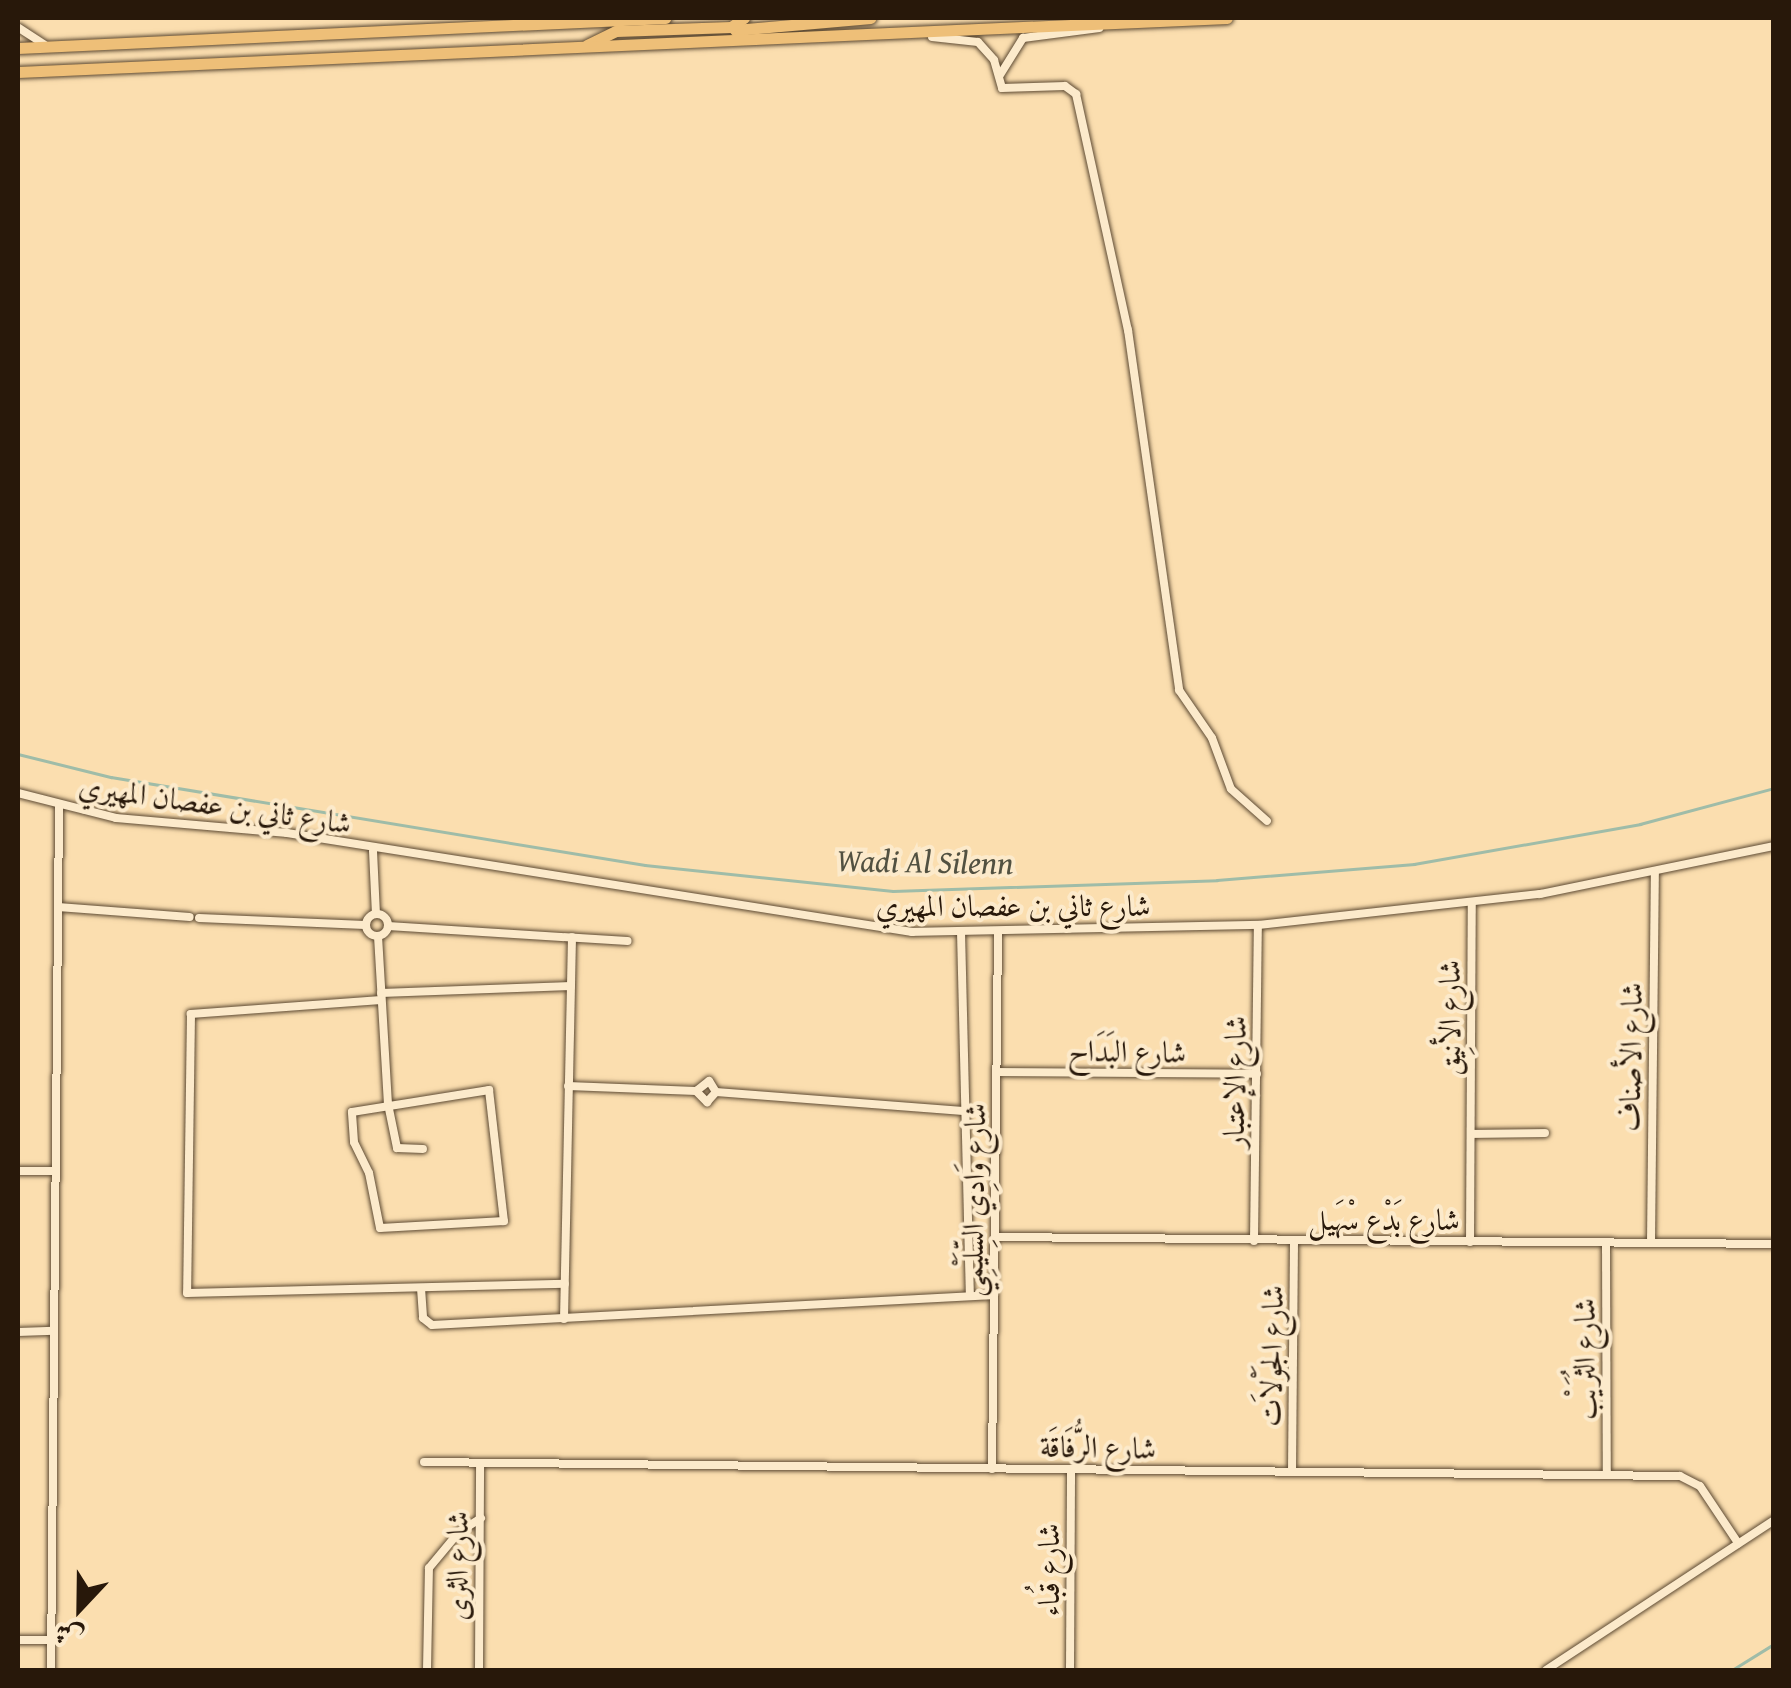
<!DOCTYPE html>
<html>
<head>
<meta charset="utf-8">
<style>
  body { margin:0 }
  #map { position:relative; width:1791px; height:1688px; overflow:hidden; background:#fbdeaf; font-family:"Gentium Book Plus",Amiri,serif }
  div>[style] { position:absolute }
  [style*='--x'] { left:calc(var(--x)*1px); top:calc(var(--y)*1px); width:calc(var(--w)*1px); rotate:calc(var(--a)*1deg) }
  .stream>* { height:2.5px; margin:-1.25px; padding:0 1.25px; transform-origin:1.25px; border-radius:1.25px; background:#9fbca8 }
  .roads { filter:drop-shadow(0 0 2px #5d4a33) drop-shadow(0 0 2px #5d4a33) }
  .minor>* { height:8px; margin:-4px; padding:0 4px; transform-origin:4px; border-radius:4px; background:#fceacb }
  .minor>.ring { margin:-4px; padding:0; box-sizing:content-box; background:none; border:8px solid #fceacb; border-radius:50% }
  .primary>* { height:11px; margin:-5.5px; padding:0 5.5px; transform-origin:5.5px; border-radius:5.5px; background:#eebf78 }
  span { translate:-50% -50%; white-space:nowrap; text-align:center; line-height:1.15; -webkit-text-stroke:8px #fceacb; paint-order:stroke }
  .street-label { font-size:30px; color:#28180a }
  .water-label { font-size:32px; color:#525141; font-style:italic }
  .frame { position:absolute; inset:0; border:20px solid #28180a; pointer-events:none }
  .north { position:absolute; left:30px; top:1558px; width:100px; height:100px; -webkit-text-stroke:8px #fceacb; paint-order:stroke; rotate:202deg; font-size:28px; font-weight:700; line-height:40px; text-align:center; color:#28180a }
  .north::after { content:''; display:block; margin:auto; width:35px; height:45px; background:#28180a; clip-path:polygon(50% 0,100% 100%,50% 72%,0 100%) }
</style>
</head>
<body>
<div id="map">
  <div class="stream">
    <i style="--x:18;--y:754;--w:96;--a:13.9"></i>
    <i style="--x:111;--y:777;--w:541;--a:9.36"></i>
    <i style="--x:645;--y:865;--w:249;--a:6"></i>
    <i style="--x:893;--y:891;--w:324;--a:-1.9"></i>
    <i style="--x:1217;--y:880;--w:198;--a:-4.6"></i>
    <i style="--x:1414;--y:864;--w:230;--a:-10"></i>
    <i style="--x:1640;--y:824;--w:139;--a:-15"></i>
    <i style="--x:1732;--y:1670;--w:49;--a:-31.8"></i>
  </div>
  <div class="roads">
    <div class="minor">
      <i style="--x:19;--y:28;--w:30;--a:33"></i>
      <i style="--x:932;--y:37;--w:46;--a:6.2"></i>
      <i style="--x:978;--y:42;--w:24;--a:48"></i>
      <i style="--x:994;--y:60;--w:29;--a:74"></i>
      <i style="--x:1002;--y:88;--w:63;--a:-1.8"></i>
      <i style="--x:1065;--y:86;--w:14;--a:36"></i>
      <i style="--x:1076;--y:94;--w:242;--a:77.6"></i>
      <i style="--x:1128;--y:330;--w:364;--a:81.9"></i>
      <i style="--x:1179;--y:690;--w:58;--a:55.5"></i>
      <i style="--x:1212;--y:738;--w:54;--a:69.6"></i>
      <i style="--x:1231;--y:789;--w:48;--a:41.6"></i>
      <i style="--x:1000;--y:75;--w:44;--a:-58.1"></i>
      <i style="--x:1023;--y:38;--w:77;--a:-7.5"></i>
      <i style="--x:18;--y:793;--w:101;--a:14.3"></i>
      <i style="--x:116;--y:818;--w:172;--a:5"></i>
      <i style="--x:287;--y:833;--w:633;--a:9"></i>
      <i style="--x:912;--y:932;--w:346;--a:-1.2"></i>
      <i style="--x:1258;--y:925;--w:284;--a:-6.3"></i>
      <i style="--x:1540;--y:894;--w:239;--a:-11.6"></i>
      <i style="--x:373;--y:851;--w:63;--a:87.3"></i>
      <i style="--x:58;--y:907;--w:132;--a:4.3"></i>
      <i class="ring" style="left:366px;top:914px;width:14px;height:14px"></i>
      <i style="--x:199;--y:918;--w:166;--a:2.4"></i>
      <i style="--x:388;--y:926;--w:240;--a:3.6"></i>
      <i style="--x:961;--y:932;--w:364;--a:88.6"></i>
      <i style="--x:378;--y:936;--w:168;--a:86.6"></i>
      <i style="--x:388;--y:1104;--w:45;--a:78.4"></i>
      <i style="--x:397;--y:1148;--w:26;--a:2"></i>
      <i style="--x:381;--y:993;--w:190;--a:-2.1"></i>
      <i style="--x:381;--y:1000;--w:191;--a:175.8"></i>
      <i style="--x:191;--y:1014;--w:279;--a:90.8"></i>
      <i style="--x:187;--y:1293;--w:378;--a:-1.4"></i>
      <i style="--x:997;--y:1072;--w:260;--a:0.4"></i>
      <i style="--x:568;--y:1086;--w:128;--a:2.2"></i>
      <i style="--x:489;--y:1090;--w:132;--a:83.5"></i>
      <i style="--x:504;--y:1221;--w:124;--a:176.8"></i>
      <i style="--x:380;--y:1228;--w:56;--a:-101.3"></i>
      <i style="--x:369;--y:1173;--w:34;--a:-116"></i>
      <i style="--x:354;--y:1142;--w:30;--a:-94"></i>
      <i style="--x:352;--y:1112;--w:139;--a:-9.1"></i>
      <i style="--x:716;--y:1092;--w:13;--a:-122"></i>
      <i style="--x:709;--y:1081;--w:16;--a:142"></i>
      <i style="--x:696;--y:1091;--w:16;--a:45"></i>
      <i style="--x:707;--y:1102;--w:13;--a:-48"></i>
      <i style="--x:716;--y:1092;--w:248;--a:4.4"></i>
      <i style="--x:1471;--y:1134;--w:74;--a:-0.8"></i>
      <i style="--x:18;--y:1171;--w:38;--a:0"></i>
      <i style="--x:995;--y:1237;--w:779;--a:0.51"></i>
      <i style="--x:1254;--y:1241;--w:316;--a:-89.3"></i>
      <i style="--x:1470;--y:1242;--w:340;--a:-89.7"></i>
      <i style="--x:1651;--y:1243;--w:372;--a:-89.4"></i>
      <i style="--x:1606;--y:1244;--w:230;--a:89.8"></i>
      <i style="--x:421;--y:1288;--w:30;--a:86"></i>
      <i style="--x:423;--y:1318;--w:11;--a:38"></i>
      <i style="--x:432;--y:1325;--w:563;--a:-3.06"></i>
      <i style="--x:564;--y:1319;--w:382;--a:-88.8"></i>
      <i style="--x:18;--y:1332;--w:36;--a:-2"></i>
      <i style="--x:424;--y:1462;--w:1256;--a:0.64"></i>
      <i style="--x:1680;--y:1476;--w:22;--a:27"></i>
      <i style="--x:1700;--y:1486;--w:69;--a:56.3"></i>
      <i style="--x:992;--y:1469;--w:538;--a:-89.36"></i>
      <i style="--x:1292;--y:1471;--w:230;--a:-89.5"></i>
      <i style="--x:18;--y:1640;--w:34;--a:0"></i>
      <i style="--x:51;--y:1670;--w:866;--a:-89.47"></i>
      <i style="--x:427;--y:1670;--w:102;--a:-88.9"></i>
      <i style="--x:429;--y:1568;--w:47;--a:-50.2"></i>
      <i style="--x:459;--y:1532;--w:26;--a:-32"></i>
      <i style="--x:479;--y:1670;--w:207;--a:-89.7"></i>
      <i style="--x:1070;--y:1670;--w:200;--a:-89.7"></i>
      <i style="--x:1546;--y:1670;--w:273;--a:-33.3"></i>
    </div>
    <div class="primary">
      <i style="--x:735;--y:30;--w:136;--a:-5.1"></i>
      <i style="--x:587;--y:45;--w:32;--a:-26"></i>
      <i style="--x:616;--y:31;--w:115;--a:-2"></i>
      <i style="--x:731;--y:27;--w:16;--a:-35"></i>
      <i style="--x:18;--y:48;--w:648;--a:-2.65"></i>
      <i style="--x:18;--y:72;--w:1210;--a:-2.56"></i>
    </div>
  </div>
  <div class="street-label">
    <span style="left:215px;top:804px;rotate:8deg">شارع ثاني بن عفصان المهيري</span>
    <span style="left:1013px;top:905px">شارع ثاني بن عفصان المهيري</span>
    <span style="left:1449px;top:1018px;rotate:-90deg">شارع الأنِيق</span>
    <span style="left:1127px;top:1051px;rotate:1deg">شارع البَدَاح</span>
    <span style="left:1630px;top:1057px;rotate:-89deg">شارع الأصناف</span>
    <span style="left:1234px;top:1082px;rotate:-89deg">شارع الإعتبار</span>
    <span style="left:973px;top:1200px;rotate:-89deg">شارع وَادِي السِّلَيْمِي</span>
    <span style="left:1384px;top:1219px">شارع بَدْع سْهَيل</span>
    <span style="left:1271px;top:1356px;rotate:-89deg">شارع الجَوْلاَت</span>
    <span style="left:1584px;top:1359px;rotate:-90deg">شارع الثُرَيْب</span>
    <span style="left:1098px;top:1447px;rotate:1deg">شارع الرُّفَاقَة</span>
    <span style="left:457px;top:1566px;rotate:-90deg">شارع الثرى</span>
    <span style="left:1048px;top:1570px;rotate:-90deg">شارع قُباء</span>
  </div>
  <div class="water-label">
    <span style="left:925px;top:862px;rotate:1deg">Wadi Al Silenn</span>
  </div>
  <div class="frame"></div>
  <div class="north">ش</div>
</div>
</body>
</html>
